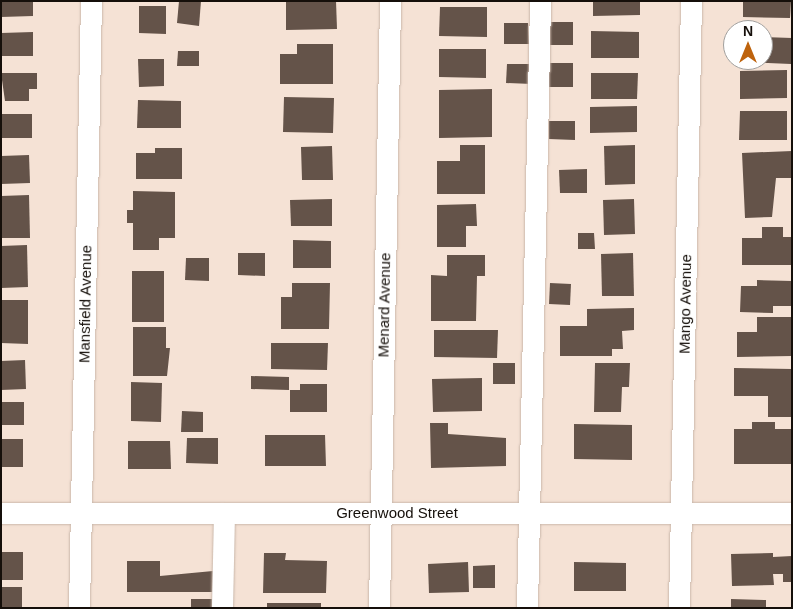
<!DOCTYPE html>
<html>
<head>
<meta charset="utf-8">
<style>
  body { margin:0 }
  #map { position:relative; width:793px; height:609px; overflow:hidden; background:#f5e2d5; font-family:Helvetica,sans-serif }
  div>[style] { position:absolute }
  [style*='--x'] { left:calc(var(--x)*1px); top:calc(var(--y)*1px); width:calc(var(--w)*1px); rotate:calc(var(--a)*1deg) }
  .building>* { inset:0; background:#645349 }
  .roads { filter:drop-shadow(0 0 1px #c9b7aa) drop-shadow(0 0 1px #c9b7aa) }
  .minor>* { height:21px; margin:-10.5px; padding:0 10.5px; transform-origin:10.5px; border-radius:10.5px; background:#fff }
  span { translate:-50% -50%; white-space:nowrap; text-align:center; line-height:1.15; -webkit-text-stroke:5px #fff; paint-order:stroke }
  .street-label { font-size:15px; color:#150f0a }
  .frame { position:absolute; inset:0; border:2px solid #150f0a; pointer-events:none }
  .north { position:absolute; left:723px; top:20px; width:50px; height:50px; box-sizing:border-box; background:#fff; border:1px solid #a19f9d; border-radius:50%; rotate:0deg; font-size:14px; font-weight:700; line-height:20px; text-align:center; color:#150f0a }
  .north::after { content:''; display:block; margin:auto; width:18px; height:22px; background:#be630d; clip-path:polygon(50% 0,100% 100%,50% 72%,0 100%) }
</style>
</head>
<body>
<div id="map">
  <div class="building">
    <i style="clip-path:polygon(1px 1px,33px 1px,33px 16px,1px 17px)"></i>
    <i style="clip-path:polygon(179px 1px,201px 1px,199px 26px,177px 23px)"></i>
    <i style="clip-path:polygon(286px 1px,336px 1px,337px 29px,286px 30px)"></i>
    <i style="clip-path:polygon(593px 1px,640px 1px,640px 15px,593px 16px)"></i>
    <i style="clip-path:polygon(743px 1px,791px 1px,790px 18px,743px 17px)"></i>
    <i style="clip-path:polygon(139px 6px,166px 6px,166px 34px,139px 33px)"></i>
    <i style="clip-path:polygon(440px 7px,487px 7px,487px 37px,439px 36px)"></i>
    <i style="clip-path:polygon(548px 22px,573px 22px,573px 45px,548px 45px)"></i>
    <i style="clip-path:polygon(504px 23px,528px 23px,529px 44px,504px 44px)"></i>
    <i style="clip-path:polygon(591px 31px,639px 32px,639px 58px,591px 58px)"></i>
    <i style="clip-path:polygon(33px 32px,33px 56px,1px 56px,1px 33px)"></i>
    <i style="clip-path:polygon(763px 37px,792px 38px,791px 64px,741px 62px,763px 60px)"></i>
    <i style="clip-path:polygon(297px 44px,333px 44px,333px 84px,280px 84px,280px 54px,297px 54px)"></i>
    <i style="clip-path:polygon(439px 49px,486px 49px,486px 78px,439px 77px)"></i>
    <i style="clip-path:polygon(178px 51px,199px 51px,199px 66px,177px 66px)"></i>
    <i style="clip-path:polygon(138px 59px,164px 59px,164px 86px,139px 87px)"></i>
    <i style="clip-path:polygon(546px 63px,573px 63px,573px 87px,546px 87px)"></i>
    <i style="clip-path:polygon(507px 64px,532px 64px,532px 84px,506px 83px)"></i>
    <i style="clip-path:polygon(787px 70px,787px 98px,740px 99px,740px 71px)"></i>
    <i style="clip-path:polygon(1px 73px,37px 73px,37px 89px,29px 89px,29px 101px,5px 101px)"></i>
    <i style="clip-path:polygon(591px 73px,638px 73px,637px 99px,591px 99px)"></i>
    <i style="clip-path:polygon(492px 89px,492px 137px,439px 138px,439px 90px)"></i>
    <i style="clip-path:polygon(284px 97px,334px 98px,333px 133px,283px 132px)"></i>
    <i style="clip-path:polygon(138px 100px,181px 101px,181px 128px,137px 128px)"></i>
    <i style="clip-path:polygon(637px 106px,637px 132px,590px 133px,590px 107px)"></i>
    <i style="clip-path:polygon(740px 111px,787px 111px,787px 140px,739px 140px)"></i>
    <i style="clip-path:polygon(1px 114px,32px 114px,32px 138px,1px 138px)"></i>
    <i style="clip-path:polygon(549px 121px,575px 121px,575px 140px,549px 139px)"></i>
    <i style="clip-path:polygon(460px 145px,485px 145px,485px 194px,437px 194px,437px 161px,460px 161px)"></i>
    <i style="clip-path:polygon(635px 145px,635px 184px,605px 185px,604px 146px)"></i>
    <i style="clip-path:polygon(332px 146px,333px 180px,302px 180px,301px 147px)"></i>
    <i style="clip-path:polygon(155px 148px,182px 148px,182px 179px,136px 179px,136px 153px,155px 153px)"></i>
    <i style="clip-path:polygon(792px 151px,792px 178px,776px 178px,772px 217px,745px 218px,742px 153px)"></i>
    <i style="clip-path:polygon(29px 155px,30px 183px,1px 184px,1px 156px)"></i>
    <i style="clip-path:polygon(587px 169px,587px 193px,560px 193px,559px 170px)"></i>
    <i style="clip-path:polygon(133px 191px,175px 192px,175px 238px,159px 238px,159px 250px,133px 250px,133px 223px,127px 223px,127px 210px,133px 210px)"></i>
    <i style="clip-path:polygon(29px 195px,30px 238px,1px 238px,1px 196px)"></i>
    <i style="clip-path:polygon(332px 199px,332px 226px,291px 226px,290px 200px)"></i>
    <i style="clip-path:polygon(634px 199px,635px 234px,604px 235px,603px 200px)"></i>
    <i style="clip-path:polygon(476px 204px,477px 226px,466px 226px,466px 247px,437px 247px,437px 205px)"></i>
    <i style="clip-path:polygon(762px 227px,783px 227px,783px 237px,792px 237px,792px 265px,742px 265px,742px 238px,762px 238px)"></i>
    <i style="clip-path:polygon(578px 233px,594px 233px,595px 249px,578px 249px)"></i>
    <i style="clip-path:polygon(293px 240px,331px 241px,331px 268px,293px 268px)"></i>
    <i style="clip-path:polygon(27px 245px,28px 287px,1px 288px,1px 246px)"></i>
    <i style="clip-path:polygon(238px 253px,265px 253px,265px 276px,238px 275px)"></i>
    <i style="clip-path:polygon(633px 253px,634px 296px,602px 296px,601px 254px)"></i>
    <i style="clip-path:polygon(447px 255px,485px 255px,485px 276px,477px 276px,476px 321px,431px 321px,431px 275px,447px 276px)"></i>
    <i style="clip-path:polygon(186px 258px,209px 258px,209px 281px,185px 280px)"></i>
    <i style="clip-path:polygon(132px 271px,164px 271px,164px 322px,132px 322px)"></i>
    <i style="clip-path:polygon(757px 280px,792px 281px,792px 306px,773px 306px,773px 313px,740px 312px,741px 286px,757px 286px)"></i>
    <i style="clip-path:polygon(292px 283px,330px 283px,329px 329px,281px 329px,281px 297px,292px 297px)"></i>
    <i style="clip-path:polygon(550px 283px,571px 284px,570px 305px,549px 304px)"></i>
    <i style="clip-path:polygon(1px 300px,28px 300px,28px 344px,1px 343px)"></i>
    <i style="clip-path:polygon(634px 308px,634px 330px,622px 331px,623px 349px,612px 349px,612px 356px,560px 356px,560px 326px,587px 326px,587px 309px)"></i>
    <i style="clip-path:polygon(757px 317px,792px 317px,792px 356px,737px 357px,737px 332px,757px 332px)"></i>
    <i style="clip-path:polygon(133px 327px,166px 327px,166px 348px,170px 348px,167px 376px,133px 376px)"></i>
    <i style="clip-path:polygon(434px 330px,498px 330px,497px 358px,434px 357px)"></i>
    <i style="clip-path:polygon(271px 343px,328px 343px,327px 370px,271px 369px)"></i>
    <i style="clip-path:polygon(25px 360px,26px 389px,1px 390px,1px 361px)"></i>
    <i style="clip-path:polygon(493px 363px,515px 363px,515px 384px,493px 384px)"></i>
    <i style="clip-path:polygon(595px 363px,630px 363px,629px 387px,622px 387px,621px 412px,594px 412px)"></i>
    <i style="clip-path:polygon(734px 368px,792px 369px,792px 417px,768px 417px,768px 396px,734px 396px)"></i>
    <i style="clip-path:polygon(251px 376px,289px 377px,289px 390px,251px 389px)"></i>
    <i style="clip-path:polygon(482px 378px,482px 411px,433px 412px,432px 379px)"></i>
    <i style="clip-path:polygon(131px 382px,162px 383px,161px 422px,131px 421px)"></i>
    <i style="clip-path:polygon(300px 384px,327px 384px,327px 412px,290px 412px,290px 390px,300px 390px)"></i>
    <i style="clip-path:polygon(1px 402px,24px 402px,24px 425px,1px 425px)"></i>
    <i style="clip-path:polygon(182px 411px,203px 412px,203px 432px,181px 432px)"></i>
    <i style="clip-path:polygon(752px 422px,775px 422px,775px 429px,792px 429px,792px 464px,734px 464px,734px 429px,752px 429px)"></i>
    <i style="clip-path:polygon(430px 423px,448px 423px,448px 434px,506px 438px,506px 466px,431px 468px)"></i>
    <i style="clip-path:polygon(574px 424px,632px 425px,632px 460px,574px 459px)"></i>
    <i style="clip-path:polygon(265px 435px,325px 435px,326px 466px,265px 466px)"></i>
    <i style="clip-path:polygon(187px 438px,218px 438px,218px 464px,186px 463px)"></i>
    <i style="clip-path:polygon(1px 439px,23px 439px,23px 467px,1px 467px)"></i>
    <i style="clip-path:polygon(128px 441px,170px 441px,171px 469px,128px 469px)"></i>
    <i style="clip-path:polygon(1px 552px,23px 552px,23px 580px,1px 580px)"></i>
    <i style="clip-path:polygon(264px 553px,286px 553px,285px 560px,327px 561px,326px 593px,263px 593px)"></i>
    <i style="clip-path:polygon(773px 553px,773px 557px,792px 556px,792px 582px,783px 582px,783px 574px,773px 574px,774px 585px,732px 586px,731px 554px)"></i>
    <i style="clip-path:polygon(127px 561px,160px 561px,160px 576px,213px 571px,213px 592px,127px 592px)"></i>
    <i style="clip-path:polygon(468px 562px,469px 592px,429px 593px,428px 564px)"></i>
    <i style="clip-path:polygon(574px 562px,626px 563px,626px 591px,574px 591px)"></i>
    <i style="clip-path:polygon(495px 565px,495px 588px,473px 588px,473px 566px)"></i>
    <i style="clip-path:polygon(1px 587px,22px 587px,22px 608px,1px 608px)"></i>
    <i style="clip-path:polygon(191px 599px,212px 599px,212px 608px,191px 608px)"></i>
    <i style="clip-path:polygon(731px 599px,766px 600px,766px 608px,731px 608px)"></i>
    <i style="clip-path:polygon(267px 603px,321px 603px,321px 608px,267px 608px)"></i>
  </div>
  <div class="roads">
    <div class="minor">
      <i style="--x:1;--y:513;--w:791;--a:0"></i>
      <i style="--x:79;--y:608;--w:607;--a:-88.87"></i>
      <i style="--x:222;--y:608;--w:95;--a:-88.8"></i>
      <i style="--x:379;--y:608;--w:607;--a:-88.96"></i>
      <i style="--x:527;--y:608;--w:607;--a:-88.77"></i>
      <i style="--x:679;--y:608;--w:607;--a:-88.87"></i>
    </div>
  </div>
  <div class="street-label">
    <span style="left:85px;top:304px;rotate:-89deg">Mansfield Avenue</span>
    <span style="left:685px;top:304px;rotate:-89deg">Mango Avenue</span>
    <span style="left:384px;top:305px;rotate:-89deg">Menard Avenue</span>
    <span style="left:397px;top:513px">Greenwood Street</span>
  </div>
  <div class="frame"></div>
  <div class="north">N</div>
</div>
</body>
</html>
